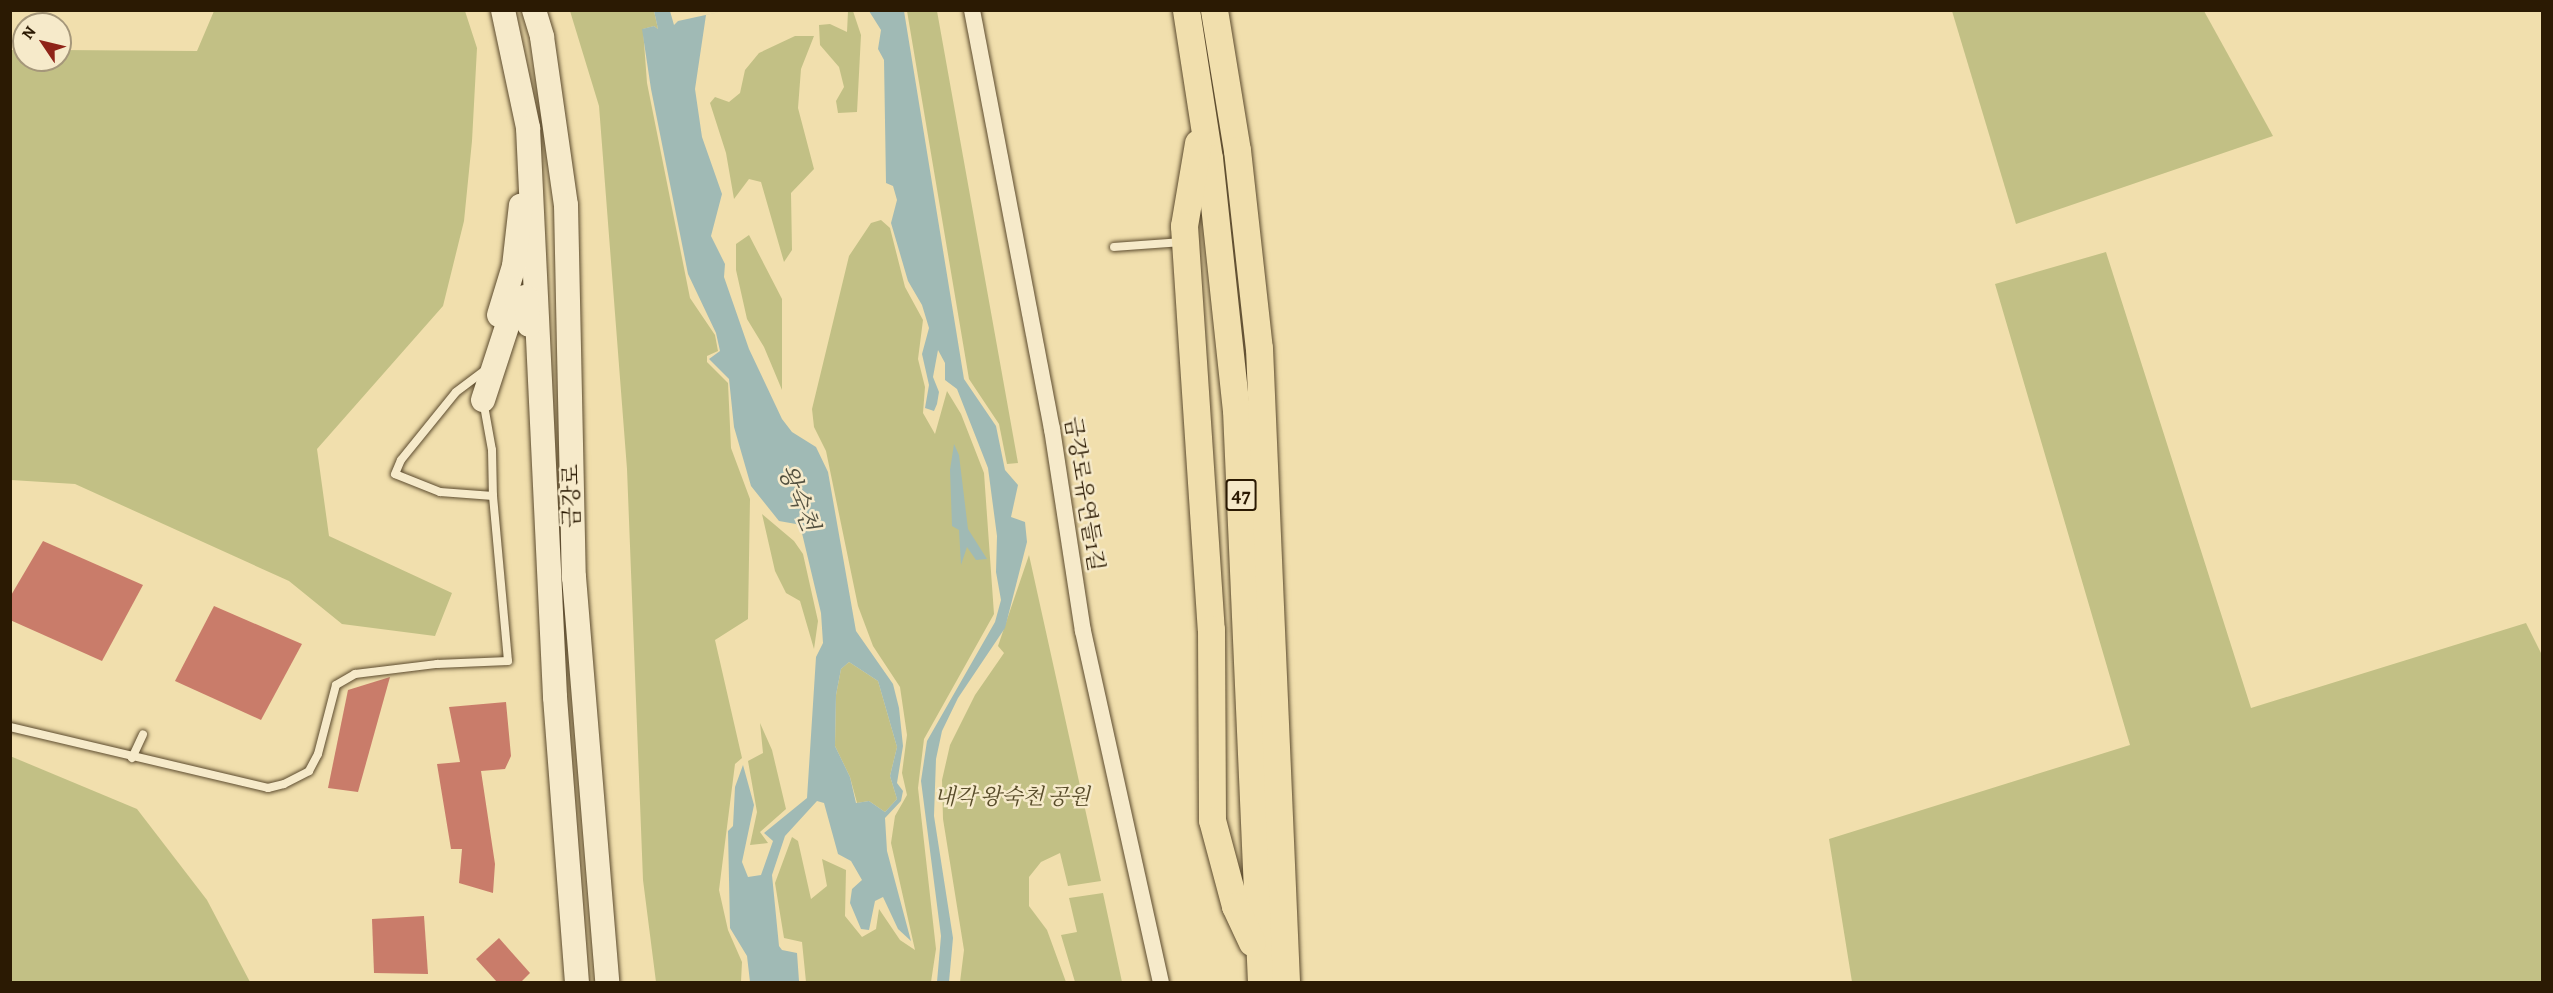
<!DOCTYPE html>
<html>
<head>
<meta charset="utf-8">
<style>
  body { margin:0 }
  #map { position:relative; width:2553px; height:993px; overflow:hidden; background:#f1dfad; font-family:Alegreya,"Noto Serif KR",serif }
  div>[style] { position:absolute }
  [style*='--x'] { left:calc(var(--x)*1px); top:calc(var(--y)*1px); width:calc(var(--w)*1px); rotate:calc(var(--a)*1deg) }
  .green>* { inset:0; background:#c2c085 }
  .water>* { inset:0; background:#a0bab5 }
  .building>* { inset:0; background:#c97c6a }
  .roads { filter:drop-shadow(0 0 2px #5c4b2e) drop-shadow(0 0 2px #5c4b2e) }
  .service>* { height:8px; margin:-4px; padding:0 4px; transform-origin:4px; border-radius:4px; background:#f6eaca }
  .minor>* { height:16px; margin:-8px; padding:0 8px; transform-origin:8px; border-radius:8px; background:#f6eaca }
  .secondary>* { height:24px; margin:-12px; padding:0 12px; transform-origin:12px; border-radius:12px; background:#f6eaca }
  .trunk>* { height:27px; margin:-13.5px; padding:0 13.5px; transform-origin:13.5px; border-radius:13.5px; background:#f1dfad }
  span { translate:-50% -50%; white-space:nowrap; text-align:center; line-height:1.15; -webkit-text-stroke:5px #f6eaca; paint-order:stroke }
  .shield-label span { padding:2px 4px; background:#f6eaca; border:2px solid; border-radius:4px; -webkit-text-stroke-width:0 }
  .shield-label { font-size:21px; color:#2b1a03; font-weight:700 }
  .street-label { font-size:22px; color:#2b1a03 }
  .park-label { font-size:22px; color:#584c2a; font-style:italic }
  .water-label { font-size:24px; color:#545241; font-style:italic }
  .frame { position:absolute; inset:0; border:12px solid #2b1a03; pointer-events:none }
  .north { position:absolute; left:12px; top:12px; width:60px; height:60px; box-sizing:border-box; background:#f6eaca; border:2px solid #a5977a; border-radius:50%; rotate:305deg; font-size:16px; font-weight:700; line-height:24px; text-align:center; color:#2b1a03 }
  .north::after { content:''; display:block; margin:auto; width:21px; height:27px; background:#8f2418; clip-path:polygon(50% 0,100% 100%,50% 72%,0 100%) }
</style>
</head>
<body>
<div id="map">
  <div class="green">
    <i style="clip-path:polygon(214px 11px,465px 11px,477px 48px,472px 141px,464px 221px,443px 306px,317px 449px,329px 536px,452px 593px,435px 636px,342px 624px,289px 581px,75px 484px,11px 480px,11px 50px,24px 50px,24px 60px,60px 60px,60px 50px,197px 51px)"></i>
    <i style="clip-path:polygon(570px 11px,654px 11px,658px 29px,654px 26px,643px 29px,647px 83px,690px 298px,715px 335px,718px 351px,707px 356px,707px 362px,728px 383px,731px 448px,750px 499px,748px 619px,715px 640px,742px 758px,735px 764px,719px 890px,728px 930px,742px 962px,741px 982px,656px 982px,643px 880px,627px 469px,599px 106px)"></i>
    <i style="clip-path:polygon(848px 11px,853px 11px,861px 35px,857px 112px,838px 113px,836px 101px,844px 87px,839px 67px,820px 45px,819px 25px,830px 24px,847px 32px)"></i>
    <i style="clip-path:polygon(907px 11px,937px 11px,1018px 463px,1007px 464px,999px 424px,969px 379px)"></i>
    <i style="clip-path:polygon(1952px 11px,2204px 11px,2273px 136px,2016px 224px)"></i>
    <i style="clip-path:polygon(795px 36px,814px 36px,801px 69px,798px 108px,814px 169px,791px 193px,792px 250px,784px 262px,761px 182px,749px 179px,734px 199px,726px 153px,710px 103px,715px 97px,729px 102px,740px 93px,745px 70px,759px 53px)"></i>
    <i style="clip-path:polygon(881px 220px,890px 228px,905px 287px,923px 320px,918px 359px,925px 387px,923px 413px,935px 434px,947px 391px,961px 414px,984px 473px,994px 614px,924px 739px,918px 788px,936px 949px,931px 982px,806px 982px,802px 942px,784px 938px,775px 883px,792px 837px,798px 841px,811px 899px,827px 886px,822px 859px,846px 870px,845px 916px,862px 937px,876px 929px,879px 909px,900px 940px,915px 950px,891px 843px,895px 816px,907px 795px,902px 773px,907px 735px,900px 687px,873px 646px,858px 606px,826px 451px,814px 427px,812px 409px,849px 256px,871px 223px)"></i>
    <i style="clip-path:polygon(749px 235px,782px 299px,782px 390px,764px 347px,747px 319px,736px 270px,736px 244px)"></i>
    <i style="clip-path:polygon(2106px 252px,2251px 708px,2526px 623px,2542px 655px,2542px 982px,1852px 982px,1829px 839px,2130px 745px,1995px 284px)"></i>
    <i style="clip-path:polygon(762px 514px,794px 541px,803px 554px,818px 621px,814px 649px,800px 601px,786px 593px,775px 571px)"></i>
    <i style="clip-path:polygon(1029px 555px,1101px 881px,1068px 886px,1060px 853px,1041px 862px,1029px 877px,1029px 906px,1047px 930px,1066px 982px,960px 982px,964px 950px,943px 819px,942px 780px,950px 745px,975px 695px,1004px 653px,998px 646px)"></i>
    <i style="clip-path:polygon(849px 662px,878px 681px,897px 747px,890px 776px,897px 799px,885px 812px,869px 801px,857px 803px,850px 777px,835px 746px,836px 695px,841px 669px)"></i>
    <i style="clip-path:polygon(760px 723px,772px 750px,786px 809px,760px 832px,768px 843px,750px 845px,757px 812px,748px 761px,763px 753px)"></i>
    <i style="clip-path:polygon(10px 756px,137px 809px,207px 900px,250px 982px,11px 982px)"></i>
    <i style="clip-path:polygon(1103px 893px,1122px 982px,1075px 982px,1061px 935px,1077px 932px,1069px 898px)"></i>
  </div>
  <div class="water">
    <i style="clip-path:polygon(evenodd,654px 11px,670px 11px,674px 25px,678px 21px,724px 11px,706px 15px,695px 89px,702px 137px,722px 194px,711px 236px,725px 264px,724px 277px,749px 349px,782px 419px,792px 432px,816px 447px,828px 472px,856px 631px,893px 684px,899px 708px,903px 746px,897px 783px,903px 791px,901px 801px,885px 818px,887px 851px,911px 941px,898px 929px,883px 897px,875px 901px,869px 930px,861px 929px,850px 903px,852px 889px,862px 880px,851px 861px,838px 854px,824px 803px,817px 801px,785px 836px,772px 875px,779px 946px,782px 950px,797px 953px,799px 981px,750px 982px,747px 956px,730px 928px,728px 831px,733px 826px,735px 787px,743px 765px,754px 805px,742px 862px,748px 877px,761px 875px,773px 841px,764px 833px,807px 798px,816px 657px,823px 643px,821px 613px,801px 529px,796px 524px,779px 521px,751px 486px,734px 427px,729px 379px,709px 359px,720px 351px,716px 333px,688px 274px,651px 89px,642px 29px,654px 26px,658px 29px,654px 11px,849px 662px,878px 681px,897px 747px,890px 776px,897px 799px,885px 812px,869px 801px,856px 803px,850px 777px,835px 746px,836px 695px,841px 669px,849px 662px)"></i>
    <i style="clip-path:polygon(869px 11px,904px 11px,964px 379px,996px 426px,1005px 470px,1018px 485px,1011px 517px,1025px 522px,1027px 542px,1005px 628px,958px 698px,942px 731px,936px 759px,934px 816px,953px 938px,949px 982px,937px 982px,941px 936px,921px 781px,927px 741px,995px 622px,1001px 600px,996px 572px,997px 536px,988px 468px,957px 389px,945px 380px,945px 363px,938px 350px,933px 377px,939px 392px,937px 404px,934px 411px,925px 408px,929px 385px,922px 354px,929px 328px,922px 305px,908px 281px,891px 223px,897px 200px,893px 186px,886px 183px,884px 60px,878px 49px,881px 30px)"></i>
    <i style="clip-path:polygon(954px 444px,959px 455px,968px 529px,987px 559px,976px 560px,967px 547px,961px 565px,959px 530px,952px 526px,950px 470px)"></i>
  </div>
  <div class="building">
    <i style="clip-path:polygon(43px 541px,143px 585px,102px 661px,10px 620px,10px 597px)"></i>
    <i style="clip-path:polygon(214px 606px,302px 644px,261px 720px,175px 681px)"></i>
    <i style="clip-path:polygon(390px 677px,358px 792px,328px 788px,348px 690px)"></i>
    <i style="clip-path:polygon(506px 702px,511px 756px,505px 769px,481px 771px,495px 864px,493px 893px,459px 883px,462px 849px,451px 849px,437px 764px,460px 762px,449px 707px)"></i>
    <i style="clip-path:polygon(424px 916px,428px 974px,374px 973px,372px 919px)"></i>
    <i style="clip-path:polygon(499px 938px,530px 973px,521px 982px,497px 982px,476px 959px)"></i>
  </div>
  <div class="roads">
    <div class="service">
      <i style="--x:1114;--y:247;--w:68;--a:-4.2"></i>
      <i style="--x:483;--y:400;--w:51;--a:79.8"></i>
      <i style="--x:492;--y:450;--w:46;--a:88.8"></i>
      <i style="--x:493;--y:496;--w:53;--a:-175.7"></i>
      <i style="--x:440;--y:492;--w:48;--a:-158.2"></i>
      <i style="--x:395;--y:474;--w:15;--a:-67"></i>
      <i style="--x:401;--y:460;--w:87;--a:-51"></i>
      <i style="--x:456;--y:392;--w:35;--a:-37"></i>
      <i style="--x:10;--y:727;--w:265;--a:13.3"></i>
      <i style="--x:268;--y:788;--w:16;--a:-14"></i>
      <i style="--x:284;--y:784;--w:28;--a:-27"></i>
      <i style="--x:309;--y:771;--w:19;--a:-62"></i>
      <i style="--x:318;--y:754;--w:71;--a:-75.4"></i>
      <i style="--x:336;--y:685;--w:22;--a:-30"></i>
      <i style="--x:355;--y:674;--w:83;--a:-7"></i>
      <i style="--x:437;--y:664;--w:71;--a:-2.4"></i>
      <i style="--x:508;--y:661;--w:166;--a:-95.2"></i>
      <i style="--x:132;--y:758;--w:26;--a:-65"></i>
    </div>
    <div class="minor">
      <i style="--x:972;--y:10;--w:427;--a:79.2"></i>
      <i style="--x:1052;--y:429;--w:204;--a:81.3"></i>
      <i style="--x:1083;--y:631;--w:360;--a:77.5"></i>
    </div>
    <div class="secondary">
      <i style="--x:503;--y:10;--w:121;--a:78"></i>
      <i style="--x:528;--y:128;--w:570;--a:87.28"></i>
      <i style="--x:555;--y:697;--w:286;--a:85.6"></i>
      <i style="--x:534;--y:10;--w:28;--a:73"></i>
      <i style="--x:542;--y:37;--w:170;--a:81.9"></i>
      <i style="--x:566;--y:205;--w:372;--a:88.8"></i>
      <i style="--x:574;--y:577;--w:406;--a:85.3"></i>
      <i style="--x:499;--y:315;--w:51;--a:-73"></i>
      <i style="--x:514;--y:266;--w:61;--a:-83.5"></i>
      <i style="--x:483;--y:400;--w:106;--a:-71.9"></i>
      <i style="--x:516;--y:299;--w:10;--a:-11"></i>
      <i style="--x:526;--y:297;--w:28;--a:84"></i>
    </div>
    <div class="trunk">
      <i style="--x:1186;--y:10;--w:150;--a:81.2"></i>
      <i style="--x:1209;--y:158;--w:253;--a:83.9"></i>
      <i style="--x:1236;--y:410;--w:573;--a:87.5"></i>
      <i style="--x:1214;--y:10;--w:142;--a:80.7"></i>
      <i style="--x:1237;--y:150;--w:199;--a:83.7"></i>
      <i style="--x:1259;--y:348;--w:635;--a:87.56"></i>
      <i style="--x:1198;--y:143;--w:84;--a:99.6"></i>
      <i style="--x:1184;--y:226;--w:404;--a:86.2"></i>
      <i style="--x:1211;--y:629;--w:191;--a:89.7"></i>
      <i style="--x:1212;--y:820;--w:89;--a:75"></i>
      <i style="--x:1235;--y:906;--w:40;--a:65"></i>
    </div>
  </div>
  <div class="shield-label">
    <span style="left:1241px;top:495px">47</span>
  </div>
  <div class="street-label">
    <span style="left:1084px;top:494px;rotate:81deg">금강로유연들1길</span>
    <span style="left:572px;top:496px;rotate:-91deg">금강로</span>
  </div>
  <div class="park-label">
    <span style="left:1012px;top:798px">내각 왕숙천 공원</span>
  </div>
  <div class="water-label">
    <span style="left:798px;top:498px;rotate:68deg">왕숙천</span>
  </div>
  <div class="frame"></div>
  <div class="north">N</div>
</div>
</body>
</html>
